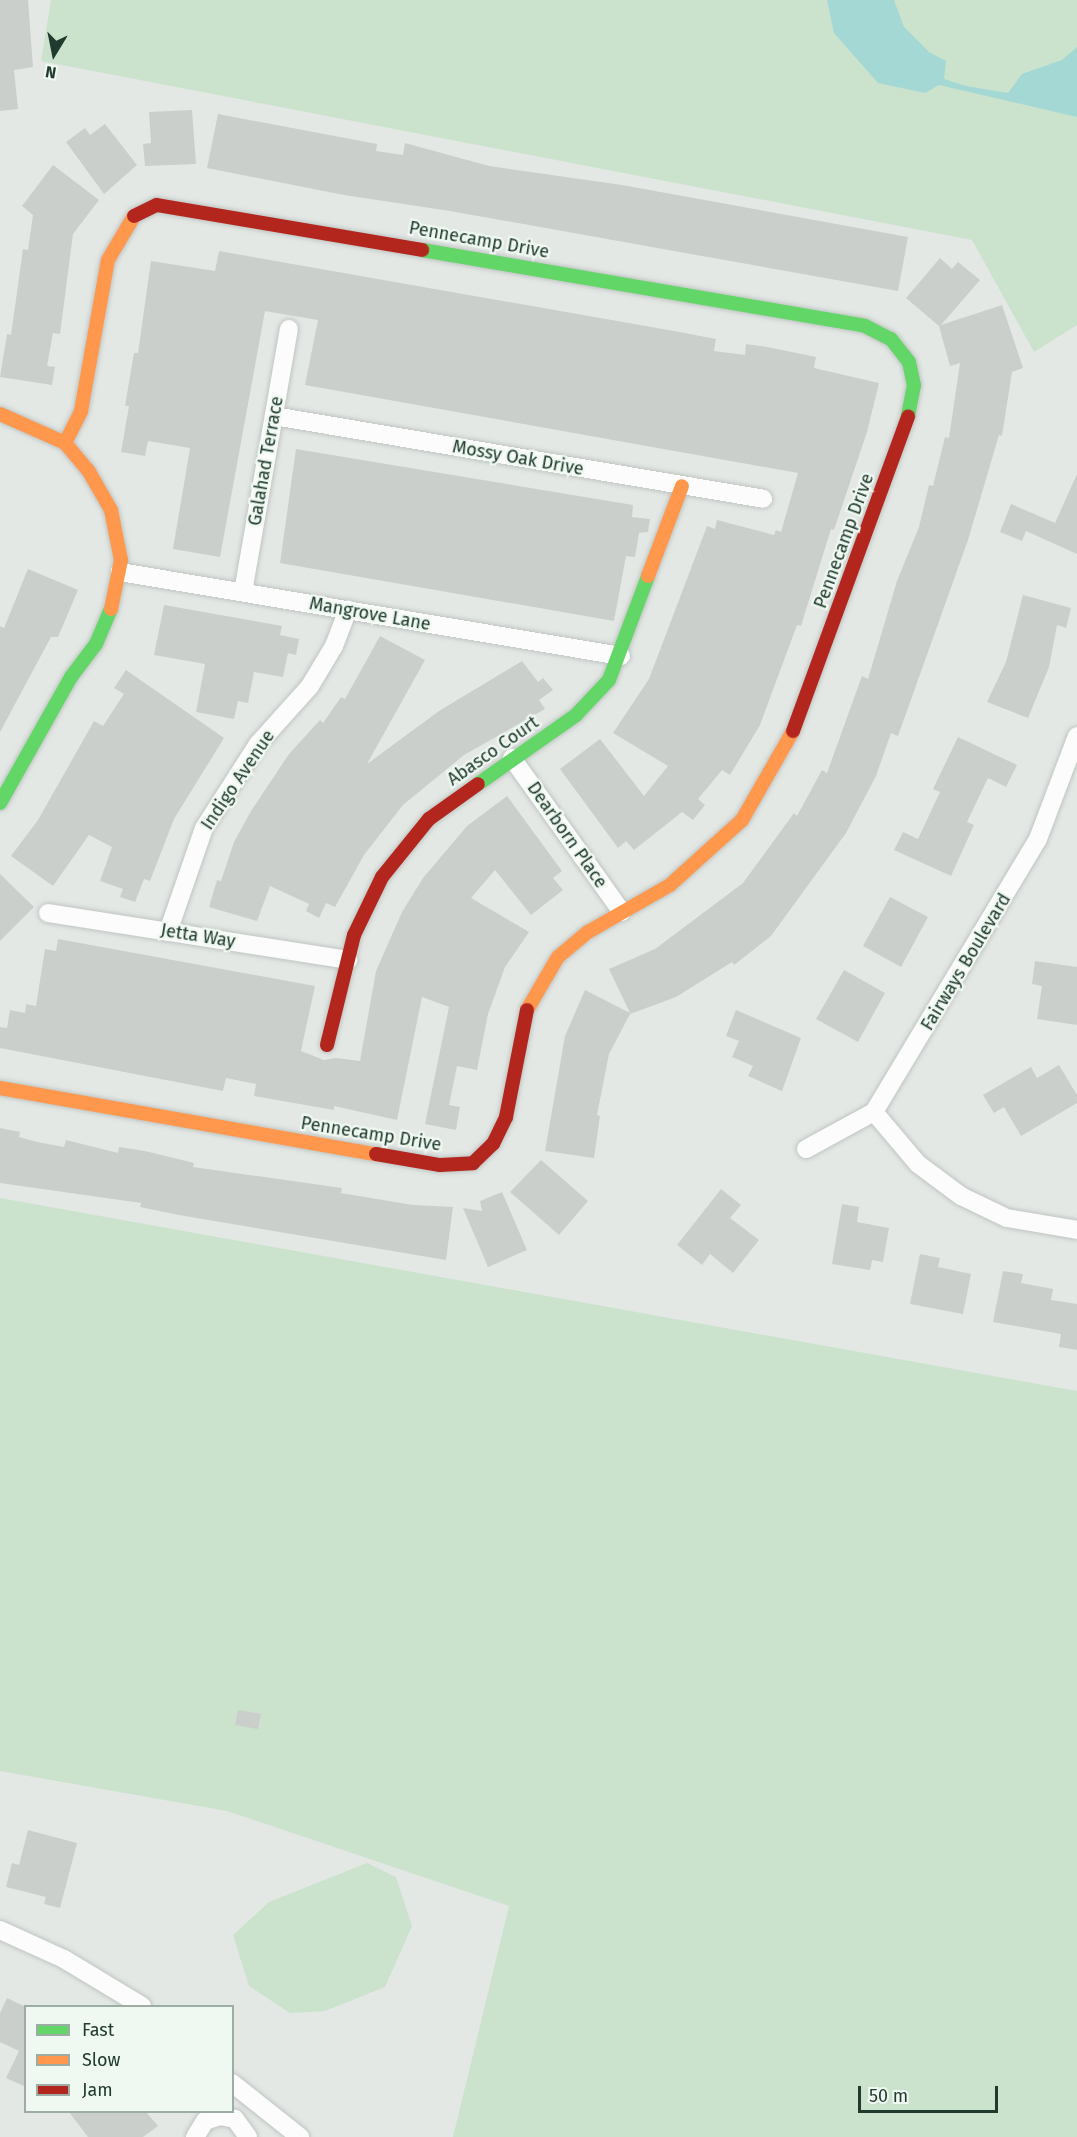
<!DOCTYPE html>
<html>
<head>
<meta charset="utf-8">
<style>
  body { margin:0 }
  #map { position:relative; width:1077px; height:2137px; overflow:hidden; background:#e3e8e5; font-family:"Fira Sans",sans-serif }
  div>[style] { position:absolute }
  [style*='--x'] { left:calc(var(--x)*1px); top:calc(var(--y)*1px); width:calc(var(--w)*1px); rotate:calc(var(--a)*1deg) }
  .green>* { inset:0; background:#cbe2cd }
  .water>* { inset:0; background:#a3d8d4 }
  .building>* { inset:0; background:#cacfcc }
  .roads { filter:drop-shadow(0 0 2px #c0c5c2) drop-shadow(0 0 2px #c0c5c2) }
  .street>* { height:18px; margin:-9px; padding:0 9px; transform-origin:9px; border-radius:9px; background:#fbfcfb }
  .fast>* { height:14px; margin:-7px; padding:0 7px; transform-origin:7px; border-radius:7px; background:#63d668 }
  .slow>* { height:14px; margin:-7px; padding:0 7px; transform-origin:7px; border-radius:7px; background:#ff974d }
  .jam>* { height:14px; margin:-7px; padding:0 7px; transform-origin:7px; border-radius:7px; background:#b3261e }
  span { translate:-50% -50%; white-space:nowrap; text-align:center; line-height:1.15; -webkit-text-stroke:4.5px #f0f8f2; paint-order:stroke }
  .street-label { font-size:18px; color:#203b2e }
  .legend { position:absolute; left:24px; top:2005px; width:210px; height:108px; box-sizing:border-box; background:#f0f8f2; border:2px solid #9daca4; margin:0; padding:8px 10px; list-style:none; font-size:18px; color:#203b2e }
  .legend li { display:flex; align-items:center; gap:12px; height:30px }
  .legend b { width:30px; border:2px solid #9daca4 }
  .north { position:absolute; left:24px; top:24px; width:60px; height:60px; -webkit-text-stroke:4px #f0f8f2; paint-order:stroke; rotate:190deg; font-size:16px; font-weight:700; line-height:24px; text-align:center; color:#203b2e }
  .north::after { content:''; display:block; margin:auto; width:21px; height:27px; background:#203b2e; clip-path:polygon(50% 0,100% 100%,50% 72%,0 100%) }
  .scale { position:absolute; left:858px; top:2086px; width:140px; height:27px; box-sizing:border-box; border:3px solid #203b2e; border-top:0; padding-left:8px; font-size:18px; line-height:21px; white-space:nowrap; color:#203b2e; -webkit-text-stroke:4px #f0f8f2; paint-order:stroke }
</style>
</head>
<body>
<div id="map">
  <div class="green">
    <i style="clip-path:polygon(51px 0,1077px 0,1077px 325px,1034px 352px,972px 240px,41px 61px)"></i>
    <i style="clip-path:polygon(0 1198px,1077px 1391px,1077px 2137px,453px 2137px,509px 1906px,227px 1811px,0 1771px)"></i>
    <i style="clip-path:polygon(367px 1863px,396px 1877px,412px 1926px,385px 1987px,325px 2011px,290px 2013px,249px 1986px,233px 1935px,269px 1902px)"></i>
  </div>
  <div class="water">
    <i style="clip-path:polygon(827px 0,894px 0,904px 27px,929px 52px,946px 61px,944px 79px,966px 86px,1008px 93px,1022px 74px,1062px 60px,1077px 47px,1077px 117px,939px 85px,925px 93px,878px 83px,834px 33px)"></i>
  </div>
  <div class="building">
    <i style="clip-path:polygon(0 0,28px 0,33px 67px,14px 70px,18px 109px,0 111px)"></i>
    <i style="clip-path:polygon(192px 110px,196px 164px,145px 166px,143px 144px,151px 143px,149px 112px)"></i>
    <i style="clip-path:polygon(218px 114px,377px 144px,376px 151px,403px 155px,405px 143px,489px 166px,622px 185px,908px 237px,898px 291px,450px 211px,344px 195px,207px 168px)"></i>
    <i style="clip-path:polygon(105px 124px,137px 165px,104px 194px,66px 142px,85px 128px,90px 135px)"></i>
    <i style="clip-path:polygon(53px 165px,99px 200px,73px 234px,60px 334px,53px 333px,47px 366px,55px 367px,52px 385px,0 377px,7px 334px,11px 335px,23px 249px,28px 250px,33px 215px,22px 206px)"></i>
    <i style="clip-path:polygon(219px 251px,674px 331px,716px 339px,714px 351px,745px 355px,746px 344px,767px 347px,816px 357px,814px 368px,879px 383px,867px 432px,834px 530px,831px 529px,801px 626px,797px 625px,760px 725px,730px 775px,722px 770px,698px 799px,705px 805px,693px 820px,682px 812px,634px 850px,626px 841px,618px 848px,560px 769px,600px 739px,644px 796px,668px 766px,613px 733px,649px 679px,707px 526px,715px 529px,717px 520px,774px 535px,776px 530px,781px 532px,798px 473px,305px 385px,318px 320px,265px 311px,220px 557px,173px 549px,190px 448px,148px 441px,145px 456px,121px 452px,129px 406px,125px 406px,134px 353px,138px 353px,151px 261px,215px 271px)"></i>
    <i style="clip-path:polygon(940px 258px,952px 269px,958px 262px,980px 280px,941px 325px,1002px 305px,1023px 368px,1012px 372px,1002px 436px,999px 435px,968px 540px,898px 736px,891px 733px,876px 776px,846px 833px,771px 936px,734px 965px,732px 962px,676px 997px,630px 1014px,609px 1054px,597px 1115px,600px 1116px,594px 1158px,545px 1151px,565px 1036px,585px 990px,630px 1013px,609px 969px,655px 949px,743px 883px,794px 813px,797px 816px,822px 770px,827px 773px,862px 676px,868px 679px,897px 581px,919px 527px,929px 485px,933px 486px,945px 437px,949px 438px,960px 363px,950px 366px,939px 326px,906px 298px)"></i>
    <i style="clip-path:polygon(296px 449px,633px 505px,632px 517px,650px 519px,648px 532px,639px 533px,635px 557px,626px 556px,614px 621px,280px 563px)"></i>
    <i style="clip-path:polygon(1077px 474px,1077px 554px,1026px 531px,1022px 541px,1000px 532px,1011px 504px,1055px 523px)"></i>
    <i style="clip-path:polygon(28px 569px,78px 590px,58px 637px,51px 637px,0 732px,0 626px,4px 628px)"></i>
    <i style="clip-path:polygon(1023px 595px,1071px 608px,1066px 628px,1057px 625px,1049px 667px,1028px 718px,987px 702px,1006px 662px)"></i>
    <i style="clip-path:polygon(164px 605px,282px 626px,280px 635px,299px 639px,296px 655px,288px 653px,283px 677px,254px 672px,248px 703px,238px 701px,234px 719px,196px 712px,205px 664px,154px 655px)"></i>
    <i style="clip-path:polygon(380px 636px,425px 660px,367px 764px,439px 711px,522px 661px,538px 682px,543px 678px,553px 690px,539px 700px,545px 709px,464px 755px,403px 805px,364px 855px,335px 907px,326px 903px,319px 918px,306px 911px,309px 904px,270px 886px,257px 921px,209px 907px,217px 880px,221px 881px,234px 842px,251px 811px,289px 754px,320px 720px,323px 723px,341px 697px,345px 699px)"></i>
    <i style="clip-path:polygon(126px 670px,224px 738px,174px 819px,150px 881px,144px 879px,135px 902px,120px 897px,123px 889px,100px 881px,112px 847px,89px 835px,53px 886px,11px 856px,38px 820px,94px 721px,103px 726px,124px 694px,114px 688px)"></i>
    <i style="clip-path:polygon(958px 737px,1017px 765px,1006px 787px,988px 778px,967px 822px,974px 825px,951px 876px,894px 850px,903px 832px,918px 839px,940px 792px,933px 789px)"></i>
    <i style="clip-path:polygon(507px 796px,562px 871px,553px 878px,563px 890px,531px 915px,495px 870px,471px 898px,529px 932px,505px 967px,488px 1014px,477px 1070px,457px 1066px,449px 1105px,460px 1107px,456px 1130px,425px 1124px,449px 1007px,422px 997px,397px 1120px,334px 1106px,334px 1110px,254px 1096px,256px 1084px,226px 1078px,223px 1091px,0 1048px,0 1027px,7px 1028px,10px 1010px,25px 1013px,26px 1004px,36px 1006px,45px 949px,56px 951px,58px 939px,315px 986px,301px 1051px,324px 1060px,336px 1058px,360px 1061px,376px 971px,402px 912px,423px 878px,467px 826px)"></i>
    <i style="clip-path:polygon(0 874px,34px 907px,0 941px)"></i>
    <i style="clip-path:polygon(890px 897px,928px 917px,901px 967px,863px 946px)"></i>
    <i style="clip-path:polygon(1035px 961px,1077px 967px,1077px 1025px,1037px 1019px,1042px 986px,1032px 984px)"></i>
    <i style="clip-path:polygon(844px 970px,885px 993px,858px 1042px,816px 1019px)"></i>
    <i style="clip-path:polygon(736px 1010px,801px 1038px,782px 1091px,748px 1076px,753px 1066px,732px 1057px,739px 1041px,726px 1036px)"></i>
    <i style="clip-path:polygon(1059px 1065px,1077px 1095px,1077px 1103px,1021px 1136px,1004px 1107px,994px 1113px,983px 1095px,1031px 1067px,1037px 1078px)"></i>
    <i style="clip-path:polygon(0 1128px,20px 1132px,19px 1137px,37px 1142px,64px 1147px,66px 1140px,118px 1153px,119px 1147px,145px 1151px,194px 1163px,193px 1167px,342px 1188px,341px 1193px,413px 1205px,453px 1207px,446px 1260px,179px 1215px,140px 1207px,141px 1203px,0 1183px)"></i>
    <i style="clip-path:polygon(541px 1160px,588px 1201px,559px 1235px,510px 1192px)"></i>
    <i style="clip-path:polygon(721px 1189px,741px 1205px,730px 1218px,759px 1240px,733px 1273px,710px 1254px,702px 1265px,677px 1245px)"></i>
    <i style="clip-path:polygon(502px 1192px,527px 1250px,488px 1267px,463px 1208px,482px 1211px,480px 1201px)"></i>
    <i style="clip-path:polygon(842px 1204px,859px 1207px,857px 1222px,889px 1228px,883px 1262px,872px 1260px,870px 1270px,832px 1264px)"></i>
    <i style="clip-path:polygon(920px 1254px,940px 1258px,938px 1267px,971px 1274px,963px 1314px,910px 1304px)"></i>
    <i style="clip-path:polygon(1003px 1271px,1023px 1274px,1021px 1283px,1053px 1289px,1051px 1300px,1077px 1304px,1077px 1350px,1059px 1347px,1061px 1334px,993px 1322px)"></i>
    <i style="clip-path:polygon(238px 1710px,261px 1714px,258px 1729px,235px 1725px)"></i>
    <i style="clip-path:polygon(28px 1830px,77px 1843px,60px 1908px,44px 1904px,46px 1897px,6px 1887px,12px 1863px,19px 1865px)"></i>
    <i style="clip-path:polygon(7px 1998px,26px 2007px,26px 2087px,6px 2078px,19px 2051px,0 2042px,0 2013px)"></i>
    <i style="clip-path:polygon(69px 2112px,146px 2112px,158px 2126px,143px 2137px,88px 2137px)"></i>
  </div>
  <div class="roads">
    <div class="street">
      <i style="--x:274;--y:416;--w:496;--a:9.6"></i>
      <i style="--x:120;--y:572;--w:508;--a:9.52"></i>
      <i style="--x:243;--y:592;--w:267;--a:-80.1"></i>
      <i style="--x:512;--y:758;--w:189;--a:54.5"></i>
      <i style="--x:48;--y:913;--w:304;--a:8.9"></i>
      <i style="--x:168;--y:932;--w:110;--a:-70.9"></i>
      <i style="--x:204;--y:828;--w:100;--a:-57.3"></i>
      <i style="--x:258;--y:744;--w:78;--a:-48.1"></i>
      <i style="--x:310;--y:686;--w:47;--a:-59"></i>
      <i style="--x:334;--y:646;--w:39;--a:-69"></i>
      <i style="--x:874;--y:1112;--w:68;--a:49.8"></i>
      <i style="--x:918;--y:1164;--w:54;--a:36.7"></i>
      <i style="--x:961;--y:1196;--w:51;--a:25.6"></i>
      <i style="--x:1007;--y:1218;--w:71;--a:9.7"></i>
      <i style="--x:806;--y:1149;--w:77;--a:-28.6"></i>
      <i style="--x:874;--y:1112;--w:318;--a:-59"></i>
      <i style="--x:1038;--y:839;--w:110;--a:-69.3"></i>
      <i style="--x:0;--y:1930;--w:70;--a:24.4"></i>
      <i style="--x:64;--y:1959;--w:91;--a:31.1"></i>
      <i style="--x:232;--y:2083;--w:87;--a:38.5"></i>
      <i style="--x:195;--y:2137;--w:19;--a:-58"></i>
      <i style="--x:205;--y:2121;--w:16;--a:-18"></i>
      <i style="--x:220;--y:2116;--w:15;--a:11"></i>
      <i style="--x:235;--y:2119;--w:22;--a:54"></i>
    </div>
    <div class="fast">
      <i style="--x:422;--y:250;--w:449;--a:9.7"></i>
      <i style="--x:865;--y:326;--w:29;--a:27"></i>
      <i style="--x:891;--y:339;--w:29;--a:52"></i>
      <i style="--x:909;--y:362;--w:24;--a:78"></i>
      <i style="--x:914;--y:385;--w:32;--a:101"></i>
      <i style="--x:478;--y:784;--w:120;--a:-35.1"></i>
      <i style="--x:576;--y:715;--w:48;--a:-46.7"></i>
      <i style="--x:609;--y:680;--w:111;--a:-69.4"></i>
      <i style="--x:0;--y:803;--w:145;--a:-60.6"></i>
      <i style="--x:71;--y:677;--w:41;--a:-52.9"></i>
      <i style="--x:96;--y:644;--w:38;--a:-67"></i>
    </div>
    <div class="slow">
      <i style="--x:0;--y:414;--w:71;--a:24"></i>
      <i style="--x:65;--y:443;--w:35;--a:50"></i>
      <i style="--x:88;--y:470;--w:46;--a:60.1"></i>
      <i style="--x:111;--y:510;--w:51;--a:78.7"></i>
      <i style="--x:121;--y:560;--w:50;--a:101.5"></i>
      <i style="--x:65;--y:443;--w:36;--a:-63"></i>
      <i style="--x:81;--y:411;--w:153;--a:-79.9"></i>
      <i style="--x:108;--y:260;--w:51;--a:-59.4"></i>
      <i style="--x:648;--y:576;--w:96;--a:-69.3"></i>
      <i style="--x:527;--y:1010;--w:61;--a:-59.7"></i>
      <i style="--x:558;--y:957;--w:39;--a:-40"></i>
      <i style="--x:588;--y:932;--w:95;--a:-29.8"></i>
      <i style="--x:670;--y:885;--w:97;--a:-42.1"></i>
      <i style="--x:742;--y:820;--w:103;--a:-60.2"></i>
      <i style="--x:0;--y:1088;--w:382;--a:10"></i>
    </div>
    <div class="jam">
      <i style="--x:134;--y:216;--w:25;--a:-26"></i>
      <i style="--x:157;--y:205;--w:269;--a:9.6"></i>
      <i style="--x:793;--y:731;--w:335;--a:-69.9"></i>
      <i style="--x:327;--y:1045;--w:113;--a:-76.2"></i>
      <i style="--x:354;--y:935;--w:64;--a:-64.2"></i>
      <i style="--x:382;--y:877;--w:75;--a:-51"></i>
      <i style="--x:429;--y:819;--w:60;--a:-35.5"></i>
      <i style="--x:376;--y:1154;--w:65;--a:9.8"></i>
      <i style="--x:440;--y:1165;--w:33;--a:-3"></i>
      <i style="--x:473;--y:1163;--w:28;--a:-44"></i>
      <i style="--x:493;--y:1144;--w:30;--a:-64"></i>
      <i style="--x:506;--y:1117;--w:109;--a:-78.9"></i>
    </div>
  </div>
  <div class="street-label">
    <span style="left:479px;top:240px;rotate:10deg">Pennecamp Drive</span>
    <span style="left:518px;top:458px;rotate:10deg">Mossy Oak Drive</span>
    <span style="left:266px;top:461px;rotate:-80deg">Galahad Terrace</span>
    <span style="left:844px;top:541px;rotate:-70deg">Pennecamp Drive</span>
    <span style="left:370px;top:614px;rotate:10deg">Mangrove Lane</span>
    <span style="left:493px;top:751px;rotate:-35deg">Abasco Court</span>
    <span style="left:238px;top:780px;rotate:-56deg">Indigo Avenue</span>
    <span style="left:567px;top:835px;rotate:55deg">Dearborn Place</span>
    <span style="left:198px;top:936px;rotate:9deg">Jetta Way</span>
    <span style="left:966px;top:962px;rotate:-59deg">Fairways Boulevard</span>
    <span style="left:371px;top:1134px;rotate:9deg">Pennecamp Drive</span>
  </div>
  <ul class="legend">
  <li><b style="height:8px;background:#63d668"></b>Fast</li>
  <li><b style="height:8px;background:#ff974d"></b>Slow</li>
  <li><b style="height:8px;background:#b3261e"></b>Jam</li>
  </ul>
  <div class="north">N</div>
  <div class="scale">50 m</div>
</div>
</body>
</html>
